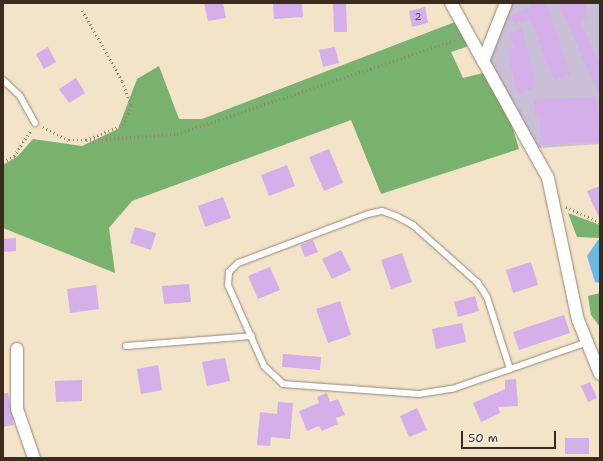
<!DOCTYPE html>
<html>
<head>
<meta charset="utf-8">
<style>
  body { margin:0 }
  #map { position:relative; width:603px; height:461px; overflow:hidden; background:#f2e3c9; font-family:"Shantell Sans",sans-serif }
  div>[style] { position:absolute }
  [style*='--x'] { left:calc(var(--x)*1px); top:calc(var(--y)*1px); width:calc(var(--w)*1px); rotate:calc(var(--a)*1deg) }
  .industrial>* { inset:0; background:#c9bfd7 }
  .forest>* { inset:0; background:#79b16e }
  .water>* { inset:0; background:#69b9e4 }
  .building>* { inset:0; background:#d4afe9 }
  .path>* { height:2.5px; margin-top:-1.25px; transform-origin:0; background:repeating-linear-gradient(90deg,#968674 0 1px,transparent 0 4px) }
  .roads { filter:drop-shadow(0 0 1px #968674) drop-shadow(0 0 1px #968674) }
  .service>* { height:6px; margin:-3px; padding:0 3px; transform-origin:3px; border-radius:3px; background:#fff }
  .minor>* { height:12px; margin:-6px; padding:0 6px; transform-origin:6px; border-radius:6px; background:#fff }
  span { translate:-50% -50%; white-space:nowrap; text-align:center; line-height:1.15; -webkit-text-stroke:3.5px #f7f3e8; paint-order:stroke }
  .number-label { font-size:10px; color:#614b51 }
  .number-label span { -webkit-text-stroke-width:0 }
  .frame { position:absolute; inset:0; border:4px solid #3b2a1e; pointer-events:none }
  .scale { position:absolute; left:461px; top:431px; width:95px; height:18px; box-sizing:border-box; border:2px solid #3b2a1e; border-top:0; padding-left:5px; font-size:12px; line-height:14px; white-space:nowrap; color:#3b2a1e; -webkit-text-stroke:3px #f7f3e8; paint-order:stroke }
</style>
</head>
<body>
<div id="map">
  <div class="industrial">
    <i style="clip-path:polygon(511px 3px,600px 3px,600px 144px,538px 148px,489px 60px)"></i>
  </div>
  <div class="forest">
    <i style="clip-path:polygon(455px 22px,469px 46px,451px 52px,463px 78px,483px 73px,509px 116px,519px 149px,381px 194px,351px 120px,132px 201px,109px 228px,115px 273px,3px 228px,3px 165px,18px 156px,33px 139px,82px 146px,118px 129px,137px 79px,159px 66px,179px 119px,202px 119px)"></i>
    <i style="clip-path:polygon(568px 213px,600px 225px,600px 238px,577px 237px)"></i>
    <i style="clip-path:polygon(600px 293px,600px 327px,591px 315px,588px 296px)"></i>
  </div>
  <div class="water">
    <i style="clip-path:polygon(598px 240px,600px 241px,600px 283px,595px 282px,587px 256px)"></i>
  </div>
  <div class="building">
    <i style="clip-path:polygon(204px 3px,223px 3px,226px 18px,208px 21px)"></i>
    <i style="clip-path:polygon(273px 3px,302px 3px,303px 17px,274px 19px)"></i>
    <i style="clip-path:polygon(333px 3px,346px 3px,347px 32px,334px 32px)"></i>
    <i style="clip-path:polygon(530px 3px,546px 3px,570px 74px,554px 80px,530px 19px,514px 24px,511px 16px,532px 7px)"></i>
    <i style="clip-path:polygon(558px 3px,586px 3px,587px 17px,580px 21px,600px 65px,600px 96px)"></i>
    <i style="clip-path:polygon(425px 7px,428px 23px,412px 27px,409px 11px)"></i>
    <i style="clip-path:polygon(522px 28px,536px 87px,518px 94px,507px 50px,514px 48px,509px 33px)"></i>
    <i style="clip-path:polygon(48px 47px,56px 62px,44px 69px,36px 54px)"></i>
    <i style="clip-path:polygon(335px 47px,339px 63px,323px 67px,319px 50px)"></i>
    <i style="clip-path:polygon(76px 78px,85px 93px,69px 103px,59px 89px)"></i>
    <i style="clip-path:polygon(596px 97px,600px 141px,540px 145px,540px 115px,535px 115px,534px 100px)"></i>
    <i style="clip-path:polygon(329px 149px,343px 183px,324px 191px,309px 157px)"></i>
    <i style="clip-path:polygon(287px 165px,295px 186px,269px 196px,261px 175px)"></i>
    <i style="clip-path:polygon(600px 186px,600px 220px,587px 191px)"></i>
    <i style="clip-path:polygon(223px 197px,231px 218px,205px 227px,198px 206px)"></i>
    <i style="clip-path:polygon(135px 227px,156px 233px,151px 250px,130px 243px)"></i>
    <i style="clip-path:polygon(16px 238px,16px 251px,3px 252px,3px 239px)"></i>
    <i style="clip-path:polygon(313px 240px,318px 252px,305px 257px,300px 245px)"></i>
    <i style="clip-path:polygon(341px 250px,351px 270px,332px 279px,322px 259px)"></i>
    <i style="clip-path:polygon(402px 253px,412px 282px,391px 289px,381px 260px)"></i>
    <i style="clip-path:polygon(531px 262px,538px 285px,513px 293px,506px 270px)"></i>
    <i style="clip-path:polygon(270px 267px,280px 290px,258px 299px,248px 276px)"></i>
    <i style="clip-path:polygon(189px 284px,191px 302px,164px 304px,162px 286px)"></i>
    <i style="clip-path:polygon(96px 285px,99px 309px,70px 313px,67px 289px)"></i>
    <i style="clip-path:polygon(475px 296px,479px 311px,458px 317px,454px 302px)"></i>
    <i style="clip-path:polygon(340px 301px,351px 335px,328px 343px,316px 309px)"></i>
    <i style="clip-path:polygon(564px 315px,570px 333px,519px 350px,513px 332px)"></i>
    <i style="clip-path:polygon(462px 323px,466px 342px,436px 349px,432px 329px)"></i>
    <i style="clip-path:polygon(283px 354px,321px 357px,320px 370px,282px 367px)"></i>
    <i style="clip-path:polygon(225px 358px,230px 381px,207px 386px,202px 362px)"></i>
    <i style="clip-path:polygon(158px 365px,162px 390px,141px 394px,137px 369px)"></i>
    <i style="clip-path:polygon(516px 379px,518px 406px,498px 407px,500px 413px,481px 422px,473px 403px,505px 389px,505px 380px)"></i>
    <i style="clip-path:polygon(82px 380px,82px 401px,56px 402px,55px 381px)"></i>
    <i style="clip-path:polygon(590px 382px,597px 398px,588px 402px,581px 386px)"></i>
    <i style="clip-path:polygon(3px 393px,8px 393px,14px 425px,3px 427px)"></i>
    <i style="clip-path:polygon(327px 393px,330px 402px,338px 399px,345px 415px,336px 418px,338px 424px,322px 431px,319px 426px,307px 431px,299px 411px,319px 403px,317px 397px)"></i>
    <i style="clip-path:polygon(278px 402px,293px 403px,290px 439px,271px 437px,270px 446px,257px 445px,260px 412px,277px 414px)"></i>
    <i style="clip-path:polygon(417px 408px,427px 430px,409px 437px,400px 416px)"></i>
    <i style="clip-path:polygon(565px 438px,589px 438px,589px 454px,565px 454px)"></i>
  </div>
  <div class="path">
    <i style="--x:43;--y:127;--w:29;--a:27"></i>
    <i style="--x:69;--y:140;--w:17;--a:0"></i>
    <i style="--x:86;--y:140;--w:40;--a:-22"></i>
    <i style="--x:123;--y:125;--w:22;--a:-68"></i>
    <i style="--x:131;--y:105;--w:26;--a:-111"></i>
    <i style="--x:122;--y:81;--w:81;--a:-119.7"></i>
    <i style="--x:86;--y:140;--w:91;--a:-3.8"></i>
    <i style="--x:177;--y:134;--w:296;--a:-18.7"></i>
    <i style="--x:3;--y:162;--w:13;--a:-29"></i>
    <i style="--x:14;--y:156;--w:31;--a:-57"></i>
    <i style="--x:566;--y:207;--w:37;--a:24"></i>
  </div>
  <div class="roads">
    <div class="service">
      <i style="--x:3;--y:80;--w:23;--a:43"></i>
      <i style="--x:20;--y:96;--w:31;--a:61"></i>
      <i style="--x:126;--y:346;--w:126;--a:-4.5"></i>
      <i style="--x:510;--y:369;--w:76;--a:-107.7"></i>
      <i style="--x:487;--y:297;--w:17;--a:-123"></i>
      <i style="--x:478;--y:283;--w:87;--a:-138.3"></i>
      <i style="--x:413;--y:225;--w:19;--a:-152"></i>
      <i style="--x:396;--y:216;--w:15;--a:-160"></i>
      <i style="--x:382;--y:211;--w:14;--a:168"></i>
      <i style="--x:368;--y:214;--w:139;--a:159.3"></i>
      <i style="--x:238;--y:263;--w:13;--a:135"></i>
      <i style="--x:229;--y:272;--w:13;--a:94"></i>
      <i style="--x:228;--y:285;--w:89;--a:66"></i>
      <i style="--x:264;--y:366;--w:26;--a:43"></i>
      <i style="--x:283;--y:384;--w:136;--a:4.2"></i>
      <i style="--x:419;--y:394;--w:33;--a:-9"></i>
      <i style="--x:452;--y:389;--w:61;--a:-19"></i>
      <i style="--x:510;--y:369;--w:79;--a:-19.1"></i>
    </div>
    <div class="minor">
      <i style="--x:451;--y:3;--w:200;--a:61"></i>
      <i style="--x:548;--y:178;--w:145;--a:78.1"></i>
      <i style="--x:578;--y:320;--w:58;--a:67.8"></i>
      <i style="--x:483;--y:61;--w:62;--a:-68.4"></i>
      <i style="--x:17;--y:349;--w:60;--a:90"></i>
      <i style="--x:17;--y:409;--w:52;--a:70.9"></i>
    </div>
  </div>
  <div class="number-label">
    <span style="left:418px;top:17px">2</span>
  </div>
  <div class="frame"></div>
  <div class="scale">50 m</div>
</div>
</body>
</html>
